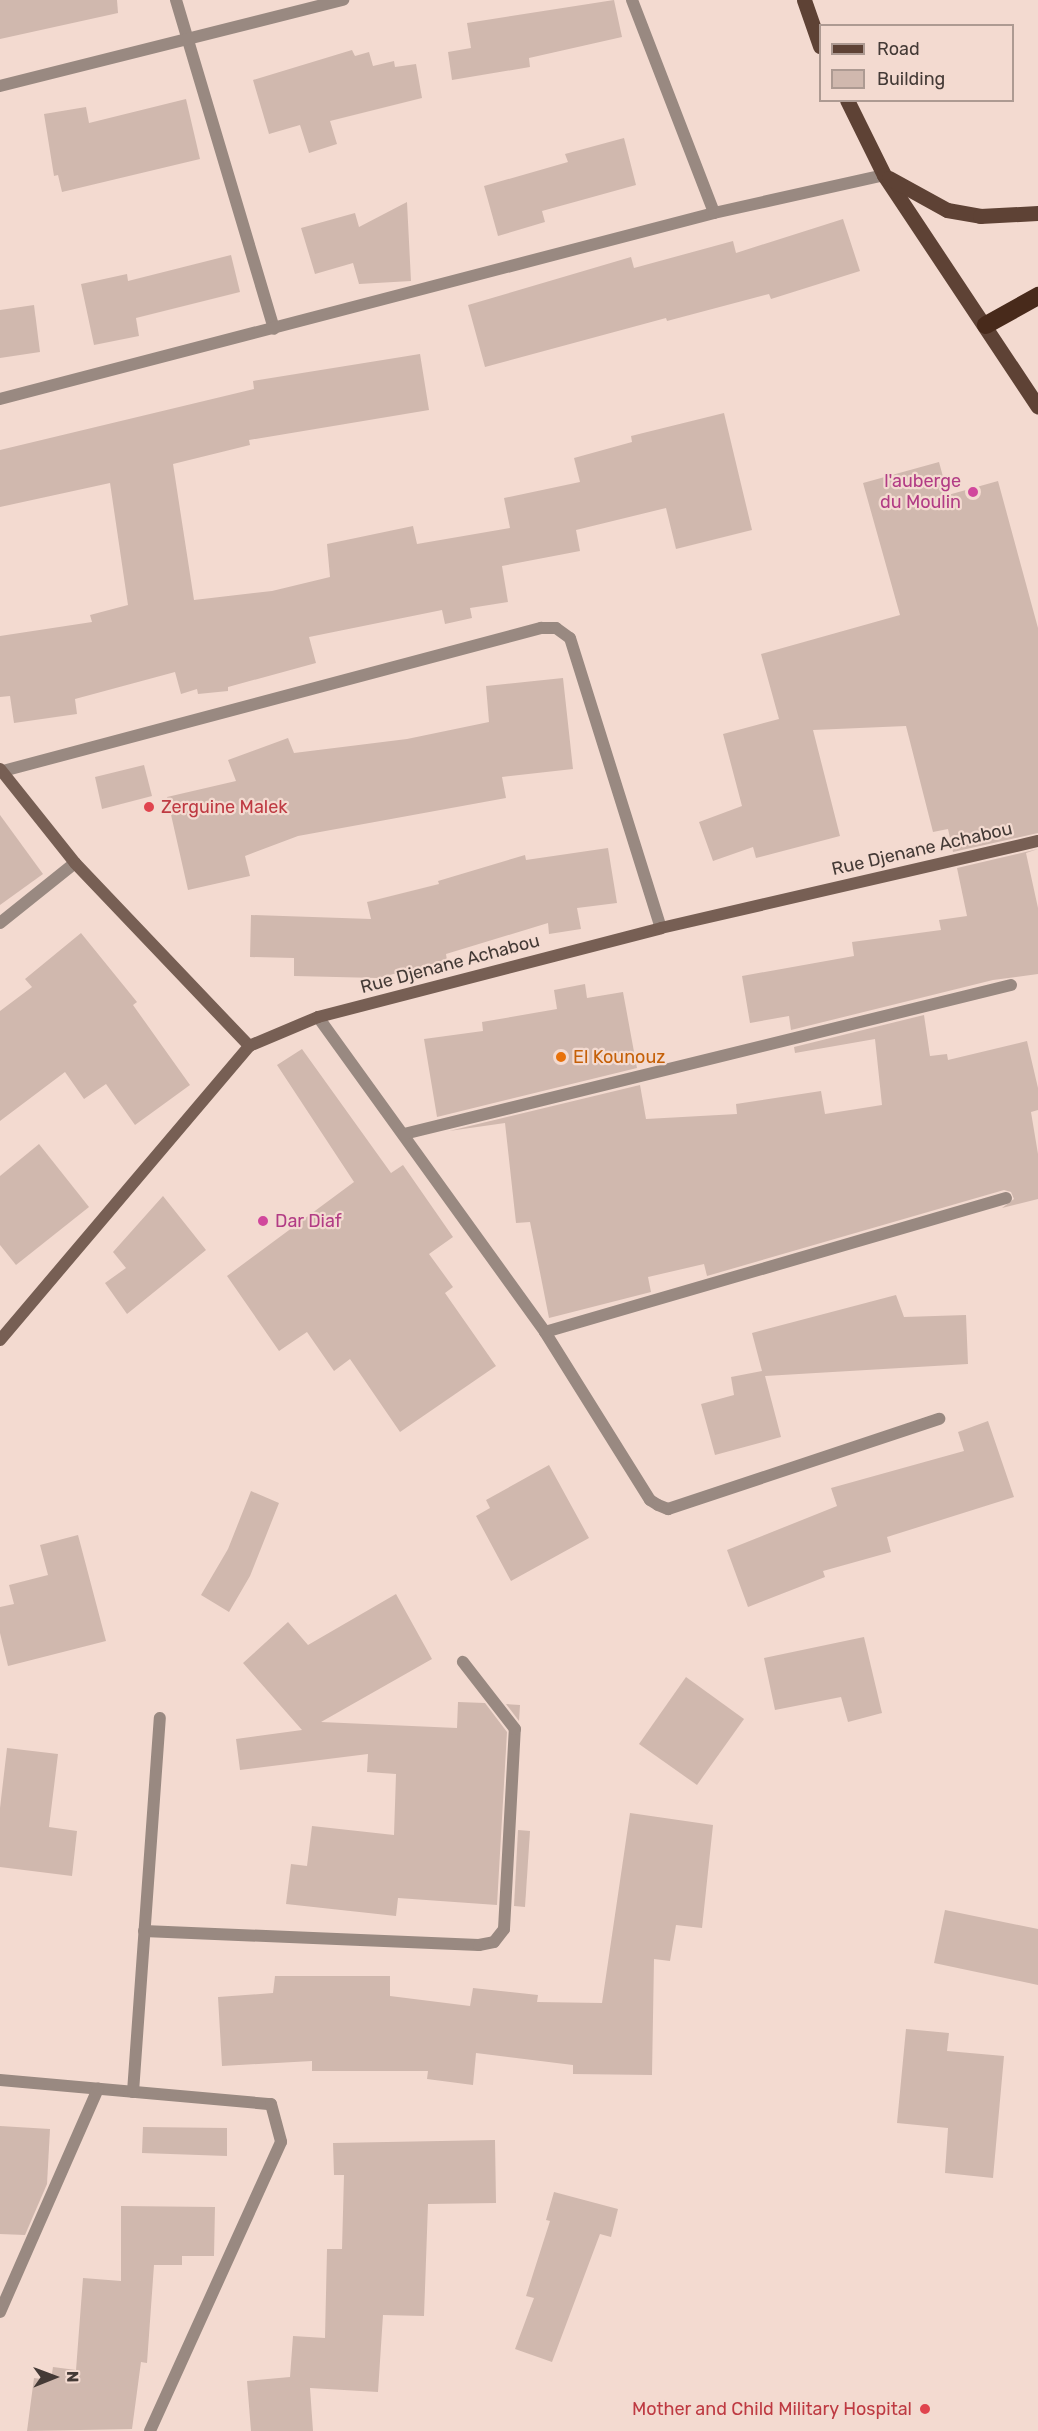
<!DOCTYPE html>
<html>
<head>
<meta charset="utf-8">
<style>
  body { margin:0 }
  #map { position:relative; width:1038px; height:2431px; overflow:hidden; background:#f3dad0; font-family:Rubik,sans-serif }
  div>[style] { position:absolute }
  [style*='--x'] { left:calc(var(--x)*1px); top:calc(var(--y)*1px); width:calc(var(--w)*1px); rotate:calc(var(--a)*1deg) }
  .building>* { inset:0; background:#d0b8ae }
  .street>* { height:12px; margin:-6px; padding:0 6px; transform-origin:6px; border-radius:6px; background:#998981 }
  .secondary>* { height:12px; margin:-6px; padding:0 6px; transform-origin:6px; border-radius:6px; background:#775f54 }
  .primary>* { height:15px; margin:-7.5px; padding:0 7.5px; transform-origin:7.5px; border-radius:7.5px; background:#5e4235 }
  .highway>* { height:18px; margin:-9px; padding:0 9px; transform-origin:9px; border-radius:9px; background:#482a1b }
  .dots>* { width:16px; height:16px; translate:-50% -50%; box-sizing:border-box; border:3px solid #f3dad0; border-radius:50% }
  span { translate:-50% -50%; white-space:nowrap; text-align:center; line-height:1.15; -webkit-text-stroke:4.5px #f3dad0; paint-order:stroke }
  .hotel-label { font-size:18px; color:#b23c85 }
  .right { translate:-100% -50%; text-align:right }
  .left { translate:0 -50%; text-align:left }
  .health-label { font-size:18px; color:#be3a42 }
  .street-label { font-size:18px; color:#443a36 }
  .food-label { font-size:18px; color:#c56008 }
  .legend { position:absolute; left:819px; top:24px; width:195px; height:78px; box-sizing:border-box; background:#f3dad0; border:2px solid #ad9a92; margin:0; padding:8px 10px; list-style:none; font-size:18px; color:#443a36 }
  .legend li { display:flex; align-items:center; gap:12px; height:30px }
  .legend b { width:30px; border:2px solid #ad9a92 }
  .north { position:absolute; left:24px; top:2347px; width:60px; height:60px; -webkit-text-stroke:4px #f3dad0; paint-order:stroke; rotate:89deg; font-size:16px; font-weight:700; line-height:24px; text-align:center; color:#443a36 }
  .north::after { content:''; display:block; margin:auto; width:21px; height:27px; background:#443a36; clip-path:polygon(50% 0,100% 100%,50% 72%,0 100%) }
</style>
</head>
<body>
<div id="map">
  <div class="building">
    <i style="clip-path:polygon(0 0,117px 0,118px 13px,0 39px)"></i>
    <i style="clip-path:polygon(614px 0,622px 37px,529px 58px,530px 67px,452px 80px,448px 52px,471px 48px,467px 23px)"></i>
    <i style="clip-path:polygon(352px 50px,355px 56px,369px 52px,373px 66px,394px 61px,395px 67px,416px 64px,422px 98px,330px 121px,337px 144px,309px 153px,300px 125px,269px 134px,253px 80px)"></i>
    <i style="clip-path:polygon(186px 99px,200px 159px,62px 192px,58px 175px,54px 176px,44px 114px,86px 107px,89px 123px)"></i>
    <i style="clip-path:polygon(624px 138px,636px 185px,542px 211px,545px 222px,498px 236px,484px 186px,568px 162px,565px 154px)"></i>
    <i style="clip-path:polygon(407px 202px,411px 281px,359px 284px,353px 263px,315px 274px,301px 228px,355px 213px,359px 227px)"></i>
    <i style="clip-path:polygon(843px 219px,860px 271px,771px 299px,769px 294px,667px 321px,666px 318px,485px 367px,468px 305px,631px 257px,634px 268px,733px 241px,736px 253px)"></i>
    <i style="clip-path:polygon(231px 255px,240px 292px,136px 318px,139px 336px,94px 345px,81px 284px,127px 274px,128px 281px)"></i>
    <i style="clip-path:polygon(34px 305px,40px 352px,0 358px,0 310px)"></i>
    <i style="clip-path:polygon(420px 354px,429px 410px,249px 440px,250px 445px,173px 464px,194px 600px,272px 591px,330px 577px,327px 544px,413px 526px,417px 544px,510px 528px,504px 498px,580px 482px,574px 458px,632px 442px,631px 436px,724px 413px,752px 530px,676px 549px,666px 508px,576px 530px,580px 551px,502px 566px,508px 602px,470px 608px,472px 618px,445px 624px,442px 610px,309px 637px,316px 663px,228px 687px,228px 691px,198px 694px,197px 689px,181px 694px,175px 672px,75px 699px,77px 714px,14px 723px,10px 696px,0 697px,0 636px,92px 622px,90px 615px,128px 605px,110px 483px,0 507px,0 450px,254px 389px,253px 381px)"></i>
    <i style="clip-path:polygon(939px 462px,948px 495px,998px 481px,1038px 628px,1038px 833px,953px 852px,948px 829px,933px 832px,906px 726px,813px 730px,840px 836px,756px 858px,753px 847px,713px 861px,699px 822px,742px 806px,723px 734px,779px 719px,761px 654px,900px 615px,863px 483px)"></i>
    <i style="clip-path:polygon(563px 678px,573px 769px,502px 777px,506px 798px,298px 836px,245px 856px,250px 876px,188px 890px,167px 797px,236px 781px,228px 760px,288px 738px,294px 753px,407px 739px,489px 722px,486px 686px)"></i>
    <i style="clip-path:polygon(144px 765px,152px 796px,102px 809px,95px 777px)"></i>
    <i style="clip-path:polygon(0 815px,43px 874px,0 905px)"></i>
    <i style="clip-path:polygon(608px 848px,617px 903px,577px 908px,581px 929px,549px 934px,548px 923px,446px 954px,447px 960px,378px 978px,294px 976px,294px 958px,250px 957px,251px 915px,371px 919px,367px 902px,439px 884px,438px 881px,525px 855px,526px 860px)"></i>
    <i style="clip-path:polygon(1038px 849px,1026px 853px,1038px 908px,1038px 974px,993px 980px,791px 1030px,789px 1016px,750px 1023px,742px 976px,854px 956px,852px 942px,941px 930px,939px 920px,967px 916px,957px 868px)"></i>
    <i style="clip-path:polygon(81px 933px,137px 1002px,133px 1005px,190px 1085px,135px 1125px,106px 1084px,84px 1099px,65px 1072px,0 1121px,0 1011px,32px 987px,25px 979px)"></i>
    <i style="clip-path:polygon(585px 984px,587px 998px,623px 992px,637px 1068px,437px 1117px,424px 1039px,483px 1031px,482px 1022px,557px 1009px,554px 990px)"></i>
    <i style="clip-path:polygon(924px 1015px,930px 1056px,947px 1054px,948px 1060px,1027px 1041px,1038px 1088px,1038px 1110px,1031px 1112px,1038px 1154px,1038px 1199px,1002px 1208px,1014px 1199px,1011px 1192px,1004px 1190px,707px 1276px,704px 1264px,648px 1277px,651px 1292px,549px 1318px,530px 1222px,516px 1223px,505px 1123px,449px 1131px,640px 1085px,646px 1119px,737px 1114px,736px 1104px,821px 1091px,825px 1114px,882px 1105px,875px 1039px,795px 1053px,794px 1047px)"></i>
    <i style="clip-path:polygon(302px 1049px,391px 1173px,403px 1165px,453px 1237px,429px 1254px,453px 1287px,445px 1293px,496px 1366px,400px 1432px,350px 1359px,334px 1371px,307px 1332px,279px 1351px,227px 1276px,354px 1182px,277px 1065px)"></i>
    <i style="clip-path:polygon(39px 1144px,89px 1207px,16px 1265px,0 1245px,0 1176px)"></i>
    <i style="clip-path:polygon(163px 1196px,206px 1250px,127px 1314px,105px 1283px,126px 1268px,113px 1252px)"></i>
    <i style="clip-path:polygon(896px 1295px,904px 1317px,966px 1315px,968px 1364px,765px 1376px,781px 1437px,715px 1455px,701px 1404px,734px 1395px,731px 1377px,762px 1371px,752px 1333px)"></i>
    <i style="clip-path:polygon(988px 1421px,1014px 1497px,887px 1537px,891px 1552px,823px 1571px,825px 1577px,748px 1607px,727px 1550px,837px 1506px,831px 1488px,964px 1451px,958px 1432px)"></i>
    <i style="clip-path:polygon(549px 1465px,589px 1538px,511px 1581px,476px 1516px,490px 1508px,486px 1500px)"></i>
    <i style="clip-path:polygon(251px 1491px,279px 1503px,250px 1576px,229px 1612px,201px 1595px,228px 1549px)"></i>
    <i style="clip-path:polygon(78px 1535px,106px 1641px,8px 1666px,0 1633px,0 1607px,14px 1604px,9px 1585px,48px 1575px,40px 1545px)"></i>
    <i style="clip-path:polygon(396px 1594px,432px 1659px,321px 1722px,457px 1728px,458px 1702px,485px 1703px,507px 1732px,497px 1905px,398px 1898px,396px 1916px,286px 1904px,291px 1864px,307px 1866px,312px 1826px,394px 1835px,396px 1774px,367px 1772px,368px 1754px,240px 1770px,236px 1739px,302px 1730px,243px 1663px,288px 1622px,308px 1645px)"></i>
    <i style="clip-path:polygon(864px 1637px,882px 1713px,848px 1722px,841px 1697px,775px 1710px,764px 1658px)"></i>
    <i style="clip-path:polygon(686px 1677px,744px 1719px,697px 1785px,639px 1744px)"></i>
    <i style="clip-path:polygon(506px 1704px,520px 1705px,519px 1721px)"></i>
    <i style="clip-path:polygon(7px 1748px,58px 1754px,49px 1827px,77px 1831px,72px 1876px,0 1867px,0 1808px)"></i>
    <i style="clip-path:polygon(630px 1813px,713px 1825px,702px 1928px,676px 1925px,670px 1961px,654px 1959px,652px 2075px,573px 2074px,573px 2065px,476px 2053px,473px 2085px,427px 2079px,428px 2071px,312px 2071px,312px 2061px,222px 2066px,218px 1997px,273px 1993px,275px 1976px,390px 1976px,390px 1996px,470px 2006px,473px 1988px,538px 1995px,537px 2002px,602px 2003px)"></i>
    <i style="clip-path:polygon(518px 1830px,530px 1831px,525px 1907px,514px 1906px)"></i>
    <i style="clip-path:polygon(945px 1910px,1038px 1929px,1038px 1985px,934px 1963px)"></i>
    <i style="clip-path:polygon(906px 2029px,949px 2033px,947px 2051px,1004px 2056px,993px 2178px,945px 2173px,948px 2128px,897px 2123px)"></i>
    <i style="clip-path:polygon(0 2126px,50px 2129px,47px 2184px,25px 2235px,0 2234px)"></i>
    <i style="clip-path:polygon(143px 2127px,227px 2128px,227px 2156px,142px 2153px)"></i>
    <i style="clip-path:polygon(495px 2140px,496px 2203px,428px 2204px,424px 2316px,383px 2315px,378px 2392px,310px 2388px,313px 2431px,251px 2431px,247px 2381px,290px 2377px,293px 2336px,325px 2338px,327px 2249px,342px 2249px,344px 2175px,334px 2175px,333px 2143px)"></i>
    <i style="clip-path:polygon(554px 2192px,618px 2209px,611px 2237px,600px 2234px,552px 2362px,515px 2349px,534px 2298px,526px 2296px,550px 2221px,546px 2220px)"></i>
    <i style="clip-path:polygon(121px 2206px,215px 2207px,214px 2256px,182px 2256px,182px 2265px,154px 2265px,147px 2363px,141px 2362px,132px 2429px,27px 2431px,34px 2378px,51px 2380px,53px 2367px,76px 2370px,83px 2278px,121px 2281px)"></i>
  </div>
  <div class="street">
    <i style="--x:176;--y:0;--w:343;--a:73.4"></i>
    <i style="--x:632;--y:0;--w:228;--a:68.9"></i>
    <i style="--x:0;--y:86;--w:354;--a:-14.1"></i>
    <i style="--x:0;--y:399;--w:738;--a:-14.6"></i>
    <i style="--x:714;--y:213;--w:174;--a:-12.6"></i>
    <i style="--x:3;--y:771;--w:557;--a:-14.89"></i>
    <i style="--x:541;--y:628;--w:15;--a:0"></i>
    <i style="--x:556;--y:628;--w:17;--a:36"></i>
    <i style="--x:570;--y:638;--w:304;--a:72.6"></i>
    <i style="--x:0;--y:923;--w:96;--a:-38.7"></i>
    <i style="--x:318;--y:1017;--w:388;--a:54.2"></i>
    <i style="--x:545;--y:1332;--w:198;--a:58"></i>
    <i style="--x:650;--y:1500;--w:9;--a:32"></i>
    <i style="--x:658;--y:1505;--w:11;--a:22"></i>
    <i style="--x:668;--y:1509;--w:286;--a:-18.4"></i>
    <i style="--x:404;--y:1134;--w:625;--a:-13.79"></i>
    <i style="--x:545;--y:1332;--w:480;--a:-16.2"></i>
    <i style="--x:144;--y:1931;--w:335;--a:2.4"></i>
    <i style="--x:479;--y:1945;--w:15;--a:-11"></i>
    <i style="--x:494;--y:1942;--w:16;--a:-52"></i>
    <i style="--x:504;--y:1929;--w:200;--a:-86.9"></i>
    <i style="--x:515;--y:1729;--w:85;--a:-127.8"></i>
    <i style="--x:0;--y:2080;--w:272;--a:5.1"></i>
    <i style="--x:271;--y:2104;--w:39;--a:75"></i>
    <i style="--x:281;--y:2142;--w:317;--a:114.4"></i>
    <i style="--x:133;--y:2092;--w:375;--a:-85.9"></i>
    <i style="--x:0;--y:2312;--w:244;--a:-66.3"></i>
  </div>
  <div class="secondary">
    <i style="--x:0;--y:769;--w:120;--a:51.4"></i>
    <i style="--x:75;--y:863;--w:253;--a:46.4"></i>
    <i style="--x:0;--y:1340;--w:385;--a:-49.7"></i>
    <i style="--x:249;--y:1046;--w:75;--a:-22.8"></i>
    <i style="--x:318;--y:1017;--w:354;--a:-14.5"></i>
    <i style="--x:661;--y:928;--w:387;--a:-13"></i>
  </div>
  <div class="primary">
    <i style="--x:804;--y:0;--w:49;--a:70.8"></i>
    <i style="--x:847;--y:100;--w:84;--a:63.7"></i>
    <i style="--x:884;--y:175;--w:278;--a:56.4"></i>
    <i style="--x:889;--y:178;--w:66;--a:28.9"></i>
    <i style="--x:947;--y:210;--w:34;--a:10"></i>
    <i style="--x:980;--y:216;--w:58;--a:-3"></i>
  </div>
  <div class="highway">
    <i style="--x:986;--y:325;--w:60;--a:-29.1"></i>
  </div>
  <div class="dots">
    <i style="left:973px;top:492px;background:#d1479c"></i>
    <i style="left:149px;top:807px;background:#e0444e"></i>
    <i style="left:561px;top:1057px;background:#e8710a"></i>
    <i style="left:263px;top:1221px;background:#d1479c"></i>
    <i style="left:925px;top:2409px;background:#e0444e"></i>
  </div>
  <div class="hotel-label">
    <span class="right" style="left:961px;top:492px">l'auberge<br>du Moulin</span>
    <span class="left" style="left:275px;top:1221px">Dar Diaf</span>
  </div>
  <div class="health-label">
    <span class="left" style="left:161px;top:807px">Zerguine Malek</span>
    <span class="right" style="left:912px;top:2409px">Mother and Child Military Hospital</span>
  </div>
  <div class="street-label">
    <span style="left:922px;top:849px;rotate:-13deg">Rue Djenane Achabou</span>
    <span style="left:450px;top:964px;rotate:-15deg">Rue Djenane Achabou</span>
  </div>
  <div class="food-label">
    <span class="left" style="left:573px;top:1057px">El Kounouz</span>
  </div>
  <ul class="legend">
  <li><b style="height:8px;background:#5e4235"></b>Road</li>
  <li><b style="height:16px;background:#d0b8ae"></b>Building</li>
  </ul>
  <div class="north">N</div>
</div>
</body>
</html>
